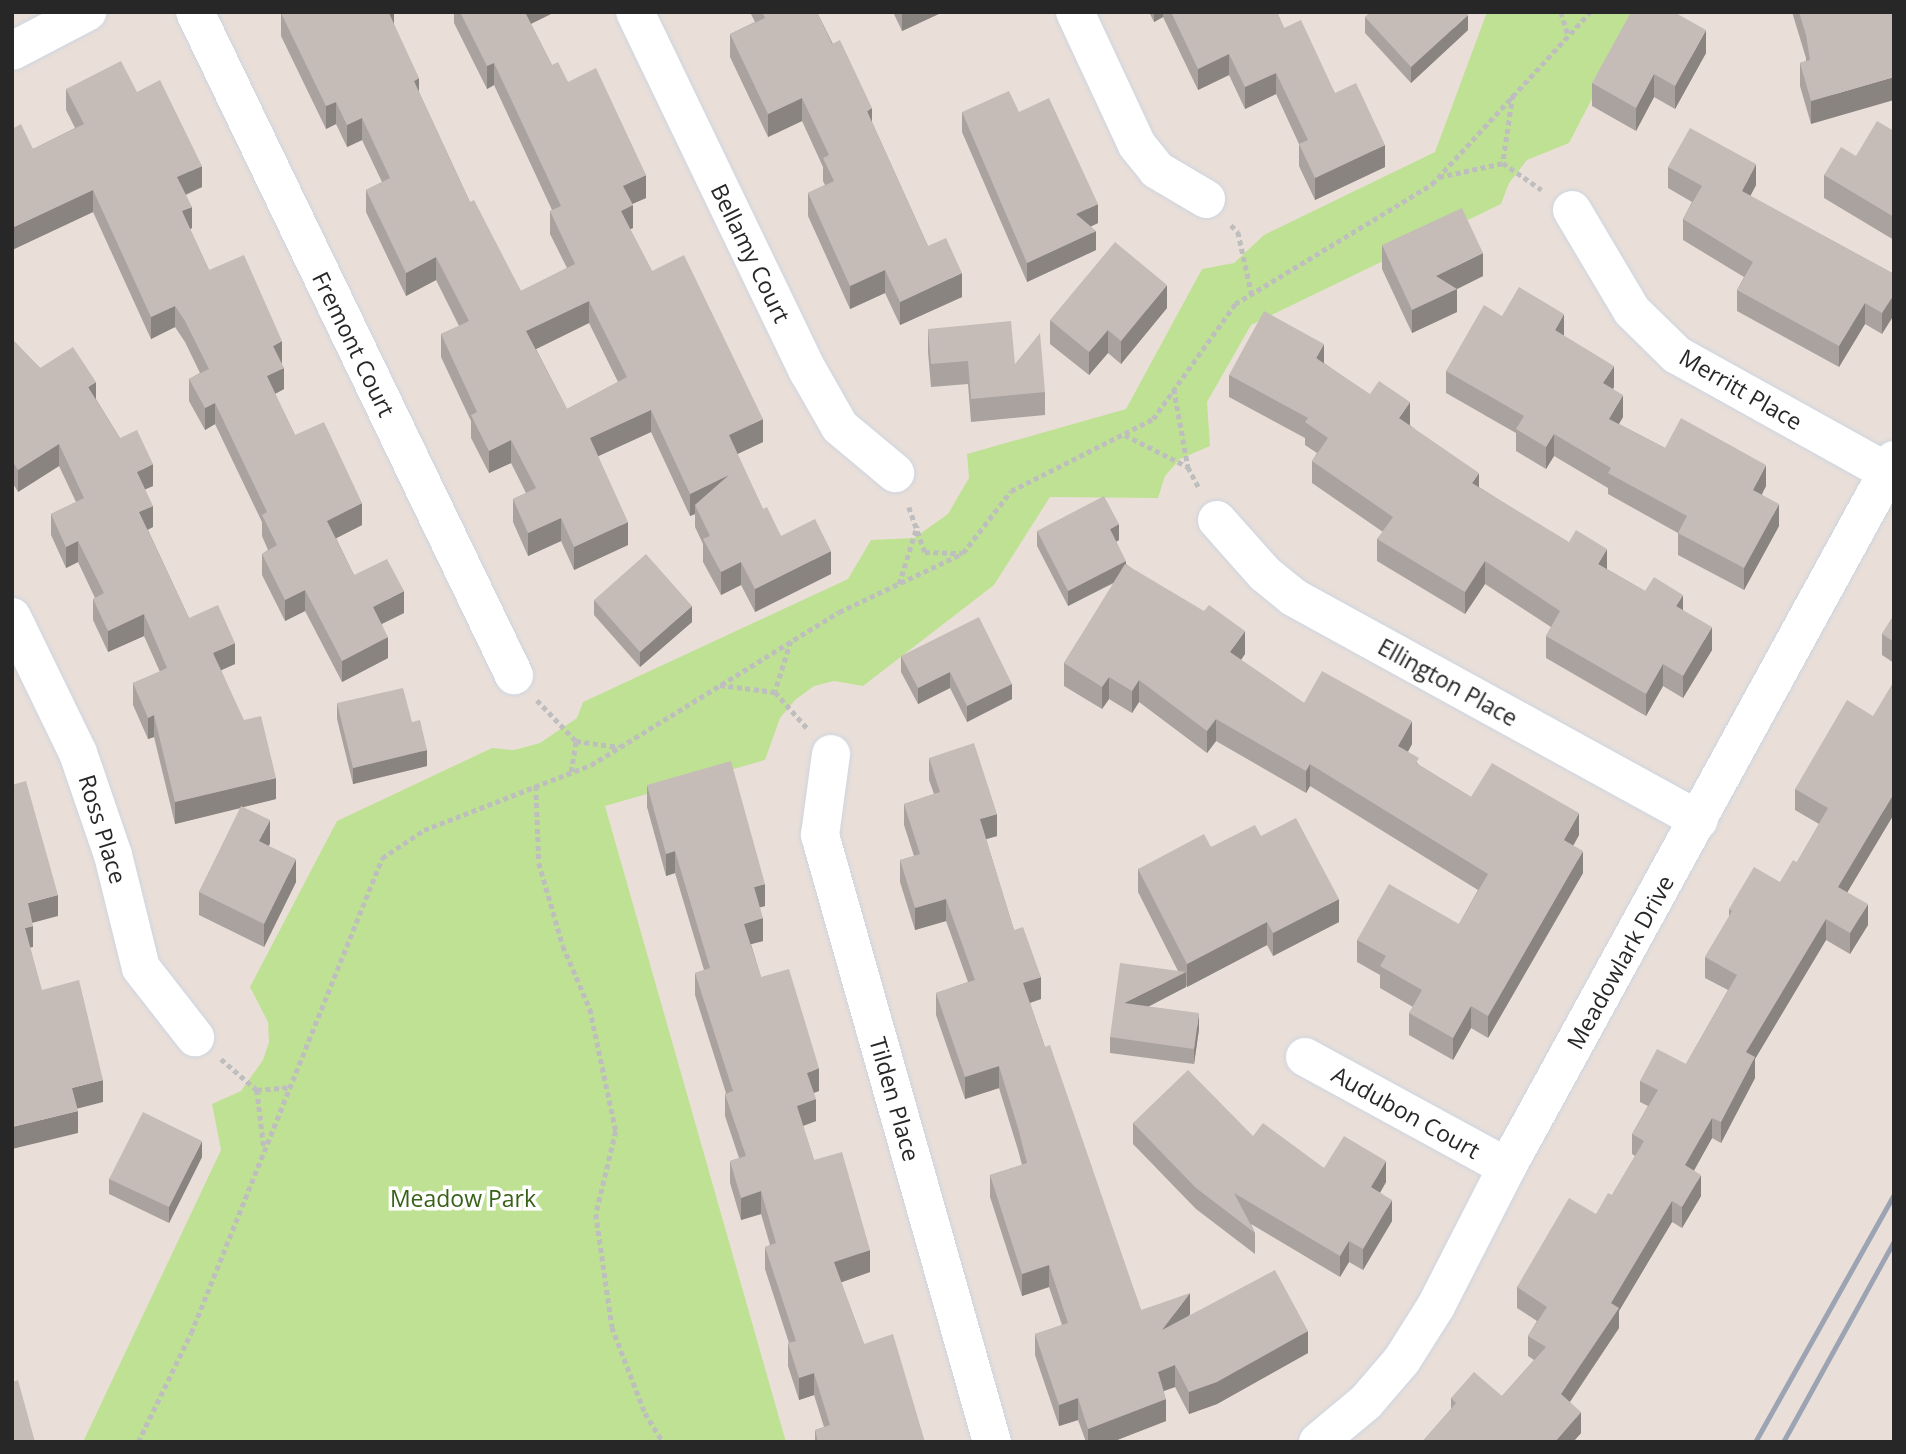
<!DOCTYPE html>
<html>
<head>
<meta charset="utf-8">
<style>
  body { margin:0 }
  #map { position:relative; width:1906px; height:1454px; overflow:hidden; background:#eadfd8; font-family:"Open Sans",sans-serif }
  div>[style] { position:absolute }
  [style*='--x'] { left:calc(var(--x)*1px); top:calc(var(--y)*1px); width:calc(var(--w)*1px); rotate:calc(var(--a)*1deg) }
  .green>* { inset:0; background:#bfe194 }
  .path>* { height:4.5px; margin-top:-2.25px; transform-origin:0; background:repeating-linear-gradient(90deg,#bebebe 0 5px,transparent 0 8.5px) }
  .roads { filter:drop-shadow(0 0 2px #ced5e0) drop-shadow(0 0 2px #ced5e0) }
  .street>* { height:38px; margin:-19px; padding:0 19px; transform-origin:19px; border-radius:19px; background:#fff }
  .rail>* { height:5px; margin:-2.5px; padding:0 2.5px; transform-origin:2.5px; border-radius:2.5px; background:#9ca3b2 }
  .wall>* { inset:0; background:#a9a29e }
  .shaded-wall>* { inset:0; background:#8a8481 }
  .building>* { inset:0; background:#c5bcb8 }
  span { translate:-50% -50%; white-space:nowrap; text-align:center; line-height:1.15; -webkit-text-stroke:7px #fff; paint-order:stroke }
  .street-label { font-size:23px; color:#272727 }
  .park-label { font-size:23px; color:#386219 }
  .frame { position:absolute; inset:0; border:14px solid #272727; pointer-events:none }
</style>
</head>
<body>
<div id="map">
  <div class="green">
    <i style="clip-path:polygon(1487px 12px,1637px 12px,1569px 143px,1527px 160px,1509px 183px,1501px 204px,1251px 325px,1207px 402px,1210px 446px,1180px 459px,1165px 476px,1158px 498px,1050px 497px,994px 585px,863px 686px,834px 681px,814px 686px,795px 700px,780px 718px,765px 760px,605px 806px,786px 1442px,83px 1442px,221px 1150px,212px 1104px,241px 1091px,263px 1060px,269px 1042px,268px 1022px,250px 987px,337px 821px,492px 748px,514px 750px,540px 743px,577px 718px,583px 702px,848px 579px,871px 540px,914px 538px,948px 514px,969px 478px,967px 454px,1126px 409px,1202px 269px,1234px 263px,1264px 235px,1435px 152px)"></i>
  </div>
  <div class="path">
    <i style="--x:1561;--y:12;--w:24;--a:73"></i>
    <i style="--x:1513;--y:95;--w:69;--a:98.4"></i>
    <i style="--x:1503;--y:163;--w:47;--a:34.7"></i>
    <i style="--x:1439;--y:177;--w:66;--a:-12.3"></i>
    <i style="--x:1231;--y:225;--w:10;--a:45"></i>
    <i style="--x:1238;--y:232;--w:65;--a:77.5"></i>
    <i style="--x:1174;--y:389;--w:79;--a:79.8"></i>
    <i style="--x:1188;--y:467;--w:24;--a:62"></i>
    <i style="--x:1125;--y:435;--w:71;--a:26.9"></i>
    <i style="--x:909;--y:507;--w:48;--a:70.4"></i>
    <i style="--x:925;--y:552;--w:37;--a:2"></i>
    <i style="--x:899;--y:584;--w:61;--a:-72.8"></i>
    <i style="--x:791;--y:641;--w:53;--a:107.4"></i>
    <i style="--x:775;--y:692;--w:50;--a:48.3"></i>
    <i style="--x:720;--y:685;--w:55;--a:7.3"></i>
    <i style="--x:537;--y:700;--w:57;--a:46.4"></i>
    <i style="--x:576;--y:741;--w:43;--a:7.9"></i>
    <i style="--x:571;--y:772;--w:31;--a:-81"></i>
    <i style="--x:536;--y:786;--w:77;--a:87.8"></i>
    <i style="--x:539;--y:863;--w:86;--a:73.9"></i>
    <i style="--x:563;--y:946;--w:69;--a:66.8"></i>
    <i style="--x:590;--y:1009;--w:125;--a:78"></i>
    <i style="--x:616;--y:1131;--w:85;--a:103.5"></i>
    <i style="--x:596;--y:1214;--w:114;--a:81.9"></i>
    <i style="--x:612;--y:1327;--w:92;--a:69"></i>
    <i style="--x:645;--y:1413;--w:34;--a:58"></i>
    <i style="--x:221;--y:1059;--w:48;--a:40.7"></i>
    <i style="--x:257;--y:1090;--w:32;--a:-5"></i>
    <i style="--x:257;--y:1090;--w:58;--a:83.1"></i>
    <i style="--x:138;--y:1442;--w:121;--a:-64.1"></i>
    <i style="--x:191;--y:1333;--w:512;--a:-68.09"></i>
    <i style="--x:382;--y:858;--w:50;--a:-33.7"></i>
    <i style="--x:424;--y:830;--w:179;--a:-21.3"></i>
    <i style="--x:591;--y:765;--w:291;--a:-31.7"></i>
    <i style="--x:839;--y:612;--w:137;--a:-25.4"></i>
    <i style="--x:963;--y:553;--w:78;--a:-52.3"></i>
    <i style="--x:1011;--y:491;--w:159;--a:-26.9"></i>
    <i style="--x:1153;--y:419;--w:141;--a:-54.5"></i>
    <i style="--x:1235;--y:304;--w:231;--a:-31.3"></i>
    <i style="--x:1432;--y:184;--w:234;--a:-47.4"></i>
  </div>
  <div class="roads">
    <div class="street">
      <i style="--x:195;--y:12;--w:736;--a:64.31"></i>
      <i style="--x:635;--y:12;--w:399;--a:64.3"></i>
      <i style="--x:808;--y:371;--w:64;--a:60.3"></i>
      <i style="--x:840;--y:427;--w:72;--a:39.9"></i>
      <i style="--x:1075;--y:12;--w:147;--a:65"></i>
      <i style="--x:1137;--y:145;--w:32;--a:51"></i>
      <i style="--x:1157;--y:170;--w:57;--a:30.6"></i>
      <i style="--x:12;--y:51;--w:85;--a:-27.5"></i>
      <i style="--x:1572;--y:210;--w:117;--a:59.3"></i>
      <i style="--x:1632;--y:311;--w:63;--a:44.4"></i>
      <i style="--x:1677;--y:355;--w:240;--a:29.1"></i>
      <i style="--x:1217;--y:520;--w:72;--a:48.4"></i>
      <i style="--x:1265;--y:574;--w:36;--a:39"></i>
      <i style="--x:1293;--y:597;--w:463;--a:28.8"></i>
      <i style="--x:12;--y:617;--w:151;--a:64.1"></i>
      <i style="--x:78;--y:753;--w:108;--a:71.1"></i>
      <i style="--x:113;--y:855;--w:116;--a:76.1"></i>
      <i style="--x:141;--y:968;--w:88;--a:52"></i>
      <i style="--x:831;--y:754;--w:82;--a:97.7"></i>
      <i style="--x:820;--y:835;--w:631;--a:74.18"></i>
      <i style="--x:1305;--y:1057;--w:230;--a:28.6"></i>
      <i style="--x:1318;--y:1442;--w:62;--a:-39.8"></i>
      <i style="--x:1366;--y:1402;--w:55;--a:-49.4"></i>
      <i style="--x:1402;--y:1360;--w:64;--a:-57.8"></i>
      <i style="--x:1436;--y:1306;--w:156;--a:-62.9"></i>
      <i style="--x:1507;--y:1167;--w:806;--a:-61.3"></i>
    </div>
  </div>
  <div class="rail">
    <i style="--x:1755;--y:1442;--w:284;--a:-60.7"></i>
    <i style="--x:1783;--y:1442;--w:230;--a:-61.1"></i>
  </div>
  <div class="wall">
    <i style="clip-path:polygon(evenodd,394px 12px,394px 25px,419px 92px,470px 202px,521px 291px,567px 268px,550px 234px,550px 211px,552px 210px,494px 85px,487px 89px,454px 23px,454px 12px,555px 12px,531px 24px,552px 65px,568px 82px,646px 198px,632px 204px,633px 228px,630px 229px,652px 271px,763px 442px,737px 454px,763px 509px,781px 536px,831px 574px,755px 612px,741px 585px,721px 595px,703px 562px,703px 544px,695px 527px,695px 514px,690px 516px,651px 432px,598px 456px,628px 545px,574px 570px,561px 541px,528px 556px,513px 522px,513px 499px,526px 493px,511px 463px,489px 473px,471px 438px,471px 421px,441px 357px,441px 334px,459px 326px,436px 280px,406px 296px,366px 212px,366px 190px,382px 182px,362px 140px,347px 147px,336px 124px,326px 129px,281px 36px,281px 13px,394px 12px,589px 323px,618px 382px,567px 409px,536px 349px,589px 323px)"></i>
    <i style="clip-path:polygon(750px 12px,817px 12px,872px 122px,928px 246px,962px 297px,900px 325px,885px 293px,850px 309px,808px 216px,808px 193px,825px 185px,823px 181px,823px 167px,802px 121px,768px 137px,730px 57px,730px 34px,755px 22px)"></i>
    <i style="clip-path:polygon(893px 12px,943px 12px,902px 31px)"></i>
    <i style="clip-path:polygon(1149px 12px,1277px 12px,1284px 28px,1335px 93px,1385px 167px,1315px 200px,1299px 166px,1299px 144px,1276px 94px,1245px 109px,1229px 75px,1198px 90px,1163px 17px,1154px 22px)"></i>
    <i style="clip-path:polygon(1792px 12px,1894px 12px,1811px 124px,1800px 86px,1800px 63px,1806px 61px,1806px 58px)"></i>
    <i style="clip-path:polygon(1365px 17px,1468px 30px,1411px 83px,1365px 33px)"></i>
    <i style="clip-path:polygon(1706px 53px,1675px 109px,1654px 97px,1636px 131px,1592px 106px,1592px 83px)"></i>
    <i style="clip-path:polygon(66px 89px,137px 92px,202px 187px,186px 195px,192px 228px,190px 229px,209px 270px,282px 363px,281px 363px,284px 389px,275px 394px,295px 435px,362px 525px,336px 538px,354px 575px,404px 613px,382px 624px,388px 658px,342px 682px,305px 611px,285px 621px,262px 575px,262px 554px,268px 550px,262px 536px,262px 522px,215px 424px,205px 430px,189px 401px,189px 379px,200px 373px,185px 342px,175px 327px,151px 339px,93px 212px,12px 250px,12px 129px,33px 149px,75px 128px,66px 110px)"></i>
    <i style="clip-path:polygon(962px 112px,1019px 112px,1098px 223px,1091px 226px,1096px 250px,1027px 282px,962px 132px)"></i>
    <i style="clip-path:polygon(1894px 131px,1894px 240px,1824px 198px,1824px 175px,1856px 156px)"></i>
    <i style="clip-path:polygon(1668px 167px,1756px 185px,1750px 196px,1894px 274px,1882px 334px,1865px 324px,1839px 367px,1737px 311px,1737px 290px,1744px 277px,1683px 240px,1683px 219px,1692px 202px,1668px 188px)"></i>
    <i style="clip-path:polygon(1382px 245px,1483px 276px,1457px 289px,1457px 312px,1412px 333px,1382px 269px)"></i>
    <i style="clip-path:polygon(1167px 308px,1121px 364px,1108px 353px,1089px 375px,1050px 344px,1050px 320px)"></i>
    <i style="clip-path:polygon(1502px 316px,1564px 336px,1614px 387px,1613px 389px,1623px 417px,1619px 424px,1665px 448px,1766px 486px,1762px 494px,1779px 526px,1744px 590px,1678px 555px,1678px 533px,1608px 494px,1608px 488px,1554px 456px,1546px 469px,1516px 451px,1516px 433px,1446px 393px,1446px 371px)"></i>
    <i style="clip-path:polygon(928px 329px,1015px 364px,1045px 392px,1045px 415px,971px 422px,968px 384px,931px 387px,928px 352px)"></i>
    <i style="clip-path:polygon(12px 339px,40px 368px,96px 399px,120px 438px,153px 486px,145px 489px,153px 527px,148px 530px,189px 618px,235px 664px,221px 670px,276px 799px,243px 807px,270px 843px,269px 846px,296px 882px,264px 947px,199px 915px,199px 892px,241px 808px,175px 824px,154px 737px,148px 739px,133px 705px,133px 683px,160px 672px,144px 636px,108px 652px,93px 620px,93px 599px,95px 598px,78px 562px,66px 568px,51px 535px,51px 514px,76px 502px,59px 466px,18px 492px,12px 482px)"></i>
    <i style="clip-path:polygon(1324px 363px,1410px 424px,1410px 425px,1479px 487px,1607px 569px,1645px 591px,1683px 610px,1712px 650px,1683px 698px,1663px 686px,1646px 716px,1546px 658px,1546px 636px,1551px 627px,1485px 584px,1465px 614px,1377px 561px,1377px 539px,1383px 532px,1312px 483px,1312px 461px,1317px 453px,1305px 445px,1305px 438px,1229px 397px,1229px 375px)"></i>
    <i style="clip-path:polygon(1037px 531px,1119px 540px,1116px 542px,1126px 564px,1245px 654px,1241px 660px,1304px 703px,1412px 744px,1408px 752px,1419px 765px,1471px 797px,1579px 835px,1573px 846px,1583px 873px,1488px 1038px,1471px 1028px,1453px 1060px,1409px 1035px,1409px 1013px,1413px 1007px,1380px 988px,1380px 975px,1357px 962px,1357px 940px,1459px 924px,1478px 890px,1310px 786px,1306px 793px,1216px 741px,1207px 753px,1139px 702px,1132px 713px,1109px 699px,1102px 709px,1064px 686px,1064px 663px,1114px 583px,1068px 606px,1037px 546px)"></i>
    <i style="clip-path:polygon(594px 600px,692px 622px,640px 667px,594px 615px)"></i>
    <i style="clip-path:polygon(1894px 615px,1894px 663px,1882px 655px,1882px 634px)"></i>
    <i style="clip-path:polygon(901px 656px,1012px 684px,1012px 699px,967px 722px,950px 688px,918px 704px,901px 672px)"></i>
    <i style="clip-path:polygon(337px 703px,412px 722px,427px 766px,353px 784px,337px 719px)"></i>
    <i style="clip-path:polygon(929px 758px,997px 836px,986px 839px,1014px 930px,1041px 999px,1030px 1003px,1045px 1047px,1141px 1310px,1190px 1314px,1189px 1316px,1308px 1353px,1217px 1404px,1189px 1414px,1175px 1387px,1164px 1391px,1166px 1421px,1112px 1442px,1086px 1442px,1078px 1420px,1059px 1426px,1035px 1355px,1035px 1334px,1062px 1325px,1049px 1287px,1022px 1296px,990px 1197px,990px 1175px,1022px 1165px,1018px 1150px,999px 1088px,965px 1099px,936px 1015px,936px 993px,968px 982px,946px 921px,915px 930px,900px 882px,900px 860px,914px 856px,904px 825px,904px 804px,934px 794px,929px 780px)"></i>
    <i style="clip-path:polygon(647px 785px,765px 906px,760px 907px,763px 941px,751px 944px,761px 977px,819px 1091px,814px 1093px,816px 1121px,803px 1126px,814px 1160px,870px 1272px,841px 1282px,864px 1344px,925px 1442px,815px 1442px,815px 1430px,824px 1427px,814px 1395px,799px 1400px,788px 1366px,788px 1343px,789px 1343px,765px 1269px,765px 1247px,770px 1245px,761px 1214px,741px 1220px,730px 1183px,730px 1161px,739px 1158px,725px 1116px,725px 1094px,726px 1093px,695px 995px,695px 973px,704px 970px,675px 873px,666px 876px,647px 807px)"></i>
    <i style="clip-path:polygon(1795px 789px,1894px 814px,1847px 892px,1868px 925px,1850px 954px,1826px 940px,1755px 1059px,1755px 1078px,1721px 1143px,1712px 1138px,1694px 1171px,1701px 1196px,1682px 1228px,1672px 1222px,1619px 1311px,1619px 1328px,1570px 1402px,1581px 1433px,1573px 1442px,1422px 1442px,1451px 1409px,1451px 1398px,1502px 1396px,1534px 1360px,1528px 1356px,1528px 1336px,1537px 1321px,1517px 1308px,1517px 1287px,1596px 1214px,1612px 1195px,1635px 1156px,1632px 1154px,1632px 1134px,1648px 1106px,1640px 1102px,1640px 1081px,1686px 1064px,1728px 990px,1705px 978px,1705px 957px,1729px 917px,1729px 909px,1780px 882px,1797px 862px,1819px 824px,1795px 810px)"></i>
    <i style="clip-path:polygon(1261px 836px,1339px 922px,1273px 956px,1267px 945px,1187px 987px,1186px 985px,1186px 987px,1148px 1007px,1199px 1029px,1194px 1064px,1110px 1053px,1110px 1037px,1178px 971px,1138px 892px,1138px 869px,1211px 847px)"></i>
    <i style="clip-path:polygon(1133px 1123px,1253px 1136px,1324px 1168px,1386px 1182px,1380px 1193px,1392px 1221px,1363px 1270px,1349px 1262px,1340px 1277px,1251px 1224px,1255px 1233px,1255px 1254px,1196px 1209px,1133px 1144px)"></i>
    <i style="clip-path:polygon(202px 1157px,169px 1223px,109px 1194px,109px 1179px)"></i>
  </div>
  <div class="shaded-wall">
    <i style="clip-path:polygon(391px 12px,394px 12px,394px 33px,389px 13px)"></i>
    <i style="clip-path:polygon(522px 12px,555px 12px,522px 28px)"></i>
    <i style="clip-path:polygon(902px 12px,943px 12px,902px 31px)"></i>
    <i style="clip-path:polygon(1154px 12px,1163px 12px,1163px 17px,1154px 22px)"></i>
    <i style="clip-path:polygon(1468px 15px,1468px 30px,1411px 83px,1411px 67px)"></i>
    <i style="clip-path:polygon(1706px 30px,1706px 53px,1675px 109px,1675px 86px)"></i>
    <i style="clip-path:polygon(1229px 54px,1229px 75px,1198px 90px,1198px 69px)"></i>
    <i style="clip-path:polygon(494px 63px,494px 85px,487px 89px,487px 66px)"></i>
    <i style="clip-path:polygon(1276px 73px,1276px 94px,1245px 109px,1245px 87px)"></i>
    <i style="clip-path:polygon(1654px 74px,1654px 97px,1636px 131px,1636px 108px)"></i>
    <i style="clip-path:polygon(1894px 77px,1894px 100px,1811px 124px,1811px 101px)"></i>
    <i style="clip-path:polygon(419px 78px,419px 101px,414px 81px)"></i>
    <i style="clip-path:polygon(802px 98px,802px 121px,768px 137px,768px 114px)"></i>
    <i style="clip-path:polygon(336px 102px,336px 124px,326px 129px,326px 106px)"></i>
    <i style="clip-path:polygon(872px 108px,872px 131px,867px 111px)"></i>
    <i style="clip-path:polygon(362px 118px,362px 140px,347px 147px,347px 125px)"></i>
    <i style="clip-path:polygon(1385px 145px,1385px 167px,1315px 200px,1315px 178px)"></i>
    <i style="clip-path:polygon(1756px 164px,1756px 185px,1742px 212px,1742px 191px)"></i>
    <i style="clip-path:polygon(202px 166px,202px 187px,177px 198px,177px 177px)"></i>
    <i style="clip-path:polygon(646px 175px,646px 198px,623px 208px,623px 186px)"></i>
    <i style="clip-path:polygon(93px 190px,93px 212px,12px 250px,12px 228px)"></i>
    <i style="clip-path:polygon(1098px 204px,1098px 223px,1076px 234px,1076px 214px)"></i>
    <i style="clip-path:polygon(633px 205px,633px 228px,621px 233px,621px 211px)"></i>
    <i style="clip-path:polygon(192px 207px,192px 228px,182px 233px,182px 211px)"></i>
    <i style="clip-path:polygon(1096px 231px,1096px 250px,1027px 282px,1027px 263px)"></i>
    <i style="clip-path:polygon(1483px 253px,1483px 276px,1457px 289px,1457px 312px,1412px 333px,1412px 310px,1436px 276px)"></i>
    <i style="clip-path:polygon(436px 257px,436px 280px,406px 296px,406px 273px)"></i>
    <i style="clip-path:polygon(885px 270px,885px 293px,850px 309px,850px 286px)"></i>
    <i style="clip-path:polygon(962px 273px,962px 297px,900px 325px,900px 302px)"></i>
    <i style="clip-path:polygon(1167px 285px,1167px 308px,1121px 364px,1121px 341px)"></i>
    <i style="clip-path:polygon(1894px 294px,1894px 315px,1882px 334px,1882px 313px)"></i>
    <i style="clip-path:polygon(589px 301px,589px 323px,526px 354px,526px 331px)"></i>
    <i style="clip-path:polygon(1865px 303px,1865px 324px,1839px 367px,1839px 346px)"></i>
    <i style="clip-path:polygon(175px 306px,175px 327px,151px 339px,151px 317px)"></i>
    <i style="clip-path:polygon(1564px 314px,1564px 335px,1555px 352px,1555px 330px)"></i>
    <i style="clip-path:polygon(1108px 330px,1108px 353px,1089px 375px,1089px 352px)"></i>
    <i style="clip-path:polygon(282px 341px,282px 363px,273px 368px,273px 346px)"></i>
    <i style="clip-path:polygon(1324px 344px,1324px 366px,1316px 358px)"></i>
    <i style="clip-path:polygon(1614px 366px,1614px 387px,1603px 405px,1603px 383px)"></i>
    <i style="clip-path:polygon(284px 368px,284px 389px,267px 398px,267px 376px)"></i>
    <i style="clip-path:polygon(96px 382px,96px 404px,88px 387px)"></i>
    <i style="clip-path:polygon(1623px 395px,1623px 417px,1609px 440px,1609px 419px)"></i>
    <i style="clip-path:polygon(1410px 402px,1410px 424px,1399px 440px,1399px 418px)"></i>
    <i style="clip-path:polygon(215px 403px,215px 424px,205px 430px,205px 408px)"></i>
    <i style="clip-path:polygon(651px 410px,651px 432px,590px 460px,590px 438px)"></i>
    <i style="clip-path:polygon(763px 419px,763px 442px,729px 458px,729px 435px)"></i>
    <i style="clip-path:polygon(1554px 434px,1554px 456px,1546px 469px,1546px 447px)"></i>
    <i style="clip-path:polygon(511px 440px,511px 463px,489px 473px,489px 451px)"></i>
    <i style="clip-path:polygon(59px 444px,59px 466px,18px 492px,18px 470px)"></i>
    <i style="clip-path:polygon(153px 464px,153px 486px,137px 493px,137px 472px)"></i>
    <i style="clip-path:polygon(1766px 465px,1766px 486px,1753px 511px,1753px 490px)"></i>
    <i style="clip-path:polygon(1479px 473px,1479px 495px,1472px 483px)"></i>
    <i style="clip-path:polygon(729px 475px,695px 505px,695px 514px,690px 516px,690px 494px)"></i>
    <i style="clip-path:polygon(362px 503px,362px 525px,327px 543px,327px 521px)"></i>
    <i style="clip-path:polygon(1779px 504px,1779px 526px,1744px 590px,1744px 568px)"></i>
    <i style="clip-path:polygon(153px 506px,153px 527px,139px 533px,139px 512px)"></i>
    <i style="clip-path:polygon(561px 518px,561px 541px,528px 556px,528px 533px)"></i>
    <i style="clip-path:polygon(628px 522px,628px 545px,574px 570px,574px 547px)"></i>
    <i style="clip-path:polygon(1119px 524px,1119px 540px,1110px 545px,1110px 529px)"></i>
    <i style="clip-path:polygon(78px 541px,78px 562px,66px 568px,66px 547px)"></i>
    <i style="clip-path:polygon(1607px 549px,1607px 571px,1598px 564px)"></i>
    <i style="clip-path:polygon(831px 551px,831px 574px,755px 612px,755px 589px)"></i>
    <i style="clip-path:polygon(1126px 561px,1126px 576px,1068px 606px,1068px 591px)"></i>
    <i style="clip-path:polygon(1485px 561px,1485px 584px,1465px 614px,1465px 592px)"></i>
    <i style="clip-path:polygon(741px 562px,741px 585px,721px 595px,721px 572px)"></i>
    <i style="clip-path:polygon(305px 590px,305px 611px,285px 621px,285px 600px)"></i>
    <i style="clip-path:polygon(404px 591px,404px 613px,373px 628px,373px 607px)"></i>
    <i style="clip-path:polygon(1683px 595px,1683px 617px,1676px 606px)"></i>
    <i style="clip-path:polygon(692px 606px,692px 622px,640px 667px,640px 652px)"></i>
    <i style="clip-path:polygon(144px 614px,144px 636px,108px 652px,108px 631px)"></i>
    <i style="clip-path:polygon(1712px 627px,1712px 650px,1683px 698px,1683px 676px)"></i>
    <i style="clip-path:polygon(1245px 631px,1245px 654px,1230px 675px,1230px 652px)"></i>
    <i style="clip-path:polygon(388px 637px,388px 658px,342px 682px,342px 661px)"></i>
    <i style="clip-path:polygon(235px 643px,235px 664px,213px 674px,213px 653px)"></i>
    <i style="clip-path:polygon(1663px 664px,1663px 686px,1646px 716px,1646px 694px)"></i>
    <i style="clip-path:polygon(950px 672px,950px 688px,918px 704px,918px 688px)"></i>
    <i style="clip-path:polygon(1109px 677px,1109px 699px,1102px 709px,1102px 687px)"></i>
    <i style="clip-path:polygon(1139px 680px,1139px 702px,1132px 713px,1132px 691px)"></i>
    <i style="clip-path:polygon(1012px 684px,1012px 699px,967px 722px,967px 706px)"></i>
    <i style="clip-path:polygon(154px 715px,154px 737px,148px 739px,148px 718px)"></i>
    <i style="clip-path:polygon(1216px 719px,1216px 741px,1207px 753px,1207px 731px)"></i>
    <i style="clip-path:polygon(1412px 721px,1412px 744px,1398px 769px,1398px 746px)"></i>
    <i style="clip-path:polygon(427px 750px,427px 766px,353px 784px,353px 768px)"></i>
    <i style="clip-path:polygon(1310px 764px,1310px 786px,1306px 793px,1306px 771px)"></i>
    <i style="clip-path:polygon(276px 778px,276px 799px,175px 824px,175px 802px)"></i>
    <i style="clip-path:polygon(1894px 793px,1894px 814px,1838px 908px,1838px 887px)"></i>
    <i style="clip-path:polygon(1579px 813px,1579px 835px,1564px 862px,1564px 840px)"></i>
    <i style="clip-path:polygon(997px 814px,997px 836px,980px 841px,980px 819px)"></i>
    <i style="clip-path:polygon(270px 820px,270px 843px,259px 864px,259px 841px)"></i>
    <i style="clip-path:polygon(675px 851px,675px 873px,666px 876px,666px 854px)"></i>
    <i style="clip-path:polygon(1583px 851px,1583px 873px,1488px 1038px,1488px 1016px)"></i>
    <i style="clip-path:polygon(296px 859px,296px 882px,264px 947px,264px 924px)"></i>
    <i style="clip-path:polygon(765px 884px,765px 906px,754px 909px,754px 887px)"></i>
    <i style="clip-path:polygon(58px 895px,58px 916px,28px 924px,28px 903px)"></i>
    <i style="clip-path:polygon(946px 899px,946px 921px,915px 930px,915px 908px)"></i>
    <i style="clip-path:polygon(1339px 899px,1339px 922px,1273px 956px,1273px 933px)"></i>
    <i style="clip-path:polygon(1868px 904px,1868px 925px,1850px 954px,1850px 933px)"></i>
    <i style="clip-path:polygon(763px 918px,763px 941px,744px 946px,744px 924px)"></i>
    <i style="clip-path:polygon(1826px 919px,1826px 940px,1755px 1059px,1755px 1078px,1721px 1143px,1721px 1122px,1746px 1052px)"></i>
    <i style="clip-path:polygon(1267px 922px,1267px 945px,1187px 987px,1187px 964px)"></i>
    <i style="clip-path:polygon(33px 926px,33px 947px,25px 949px,25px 928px)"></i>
    <i style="clip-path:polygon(1186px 972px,1186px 987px,1124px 1019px,1124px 1003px)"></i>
    <i style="clip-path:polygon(1041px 977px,1041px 999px,1023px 1005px,1023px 983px)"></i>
    <i style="clip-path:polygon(1471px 1006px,1471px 1028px,1453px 1060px,1453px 1038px)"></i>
    <i style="clip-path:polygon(1199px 1013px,1199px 1029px,1194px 1064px,1194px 1049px)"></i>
    <i style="clip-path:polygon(999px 1066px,999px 1088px,965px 1099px,965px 1077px)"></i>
    <i style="clip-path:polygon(819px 1068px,819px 1091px,807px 1095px,807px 1073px)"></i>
    <i style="clip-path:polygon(103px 1080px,103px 1102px,72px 1110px,72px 1088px)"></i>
    <i style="clip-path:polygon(816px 1099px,816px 1121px,797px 1128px,797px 1106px)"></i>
    <i style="clip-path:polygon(78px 1111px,78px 1133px,12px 1149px,12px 1127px)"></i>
    <i style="clip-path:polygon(1712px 1118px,1712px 1138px,1685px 1186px,1685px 1165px)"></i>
    <i style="clip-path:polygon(202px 1141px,202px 1157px,169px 1223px,169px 1207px)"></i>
    <i style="clip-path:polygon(1386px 1161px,1386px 1182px,1371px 1208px,1371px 1187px)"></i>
    <i style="clip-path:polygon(1701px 1175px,1701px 1196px,1682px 1228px,1682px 1207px)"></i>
    <i style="clip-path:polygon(761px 1191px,761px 1214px,741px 1220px,741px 1198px)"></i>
    <i style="clip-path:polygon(1392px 1200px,1392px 1221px,1363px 1270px,1363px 1249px)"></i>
    <i style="clip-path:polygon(1672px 1201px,1672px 1222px,1619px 1311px,1619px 1328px,1561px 1415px,1561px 1394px,1611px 1303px)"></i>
    <i style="clip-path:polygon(1349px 1241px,1349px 1262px,1340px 1277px,1340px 1256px)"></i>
    <i style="clip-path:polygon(870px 1250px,870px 1272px,834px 1285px,834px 1262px)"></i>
    <i style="clip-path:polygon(1049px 1265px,1049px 1287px,1022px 1296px,1022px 1274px)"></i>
    <i style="clip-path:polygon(1190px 1293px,1190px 1314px,1162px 1352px,1162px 1330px)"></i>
    <i style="clip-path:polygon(1308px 1331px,1308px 1353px,1217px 1404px,1189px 1414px,1189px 1392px)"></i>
    <i style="clip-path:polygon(1175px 1365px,1175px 1387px,1158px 1393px,1158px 1372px)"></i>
    <i style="clip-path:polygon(814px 1373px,814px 1395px,799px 1400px,799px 1378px)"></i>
    <i style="clip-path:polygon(1078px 1398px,1078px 1420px,1059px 1426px,1059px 1405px)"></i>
    <i style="clip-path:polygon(1166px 1399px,1166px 1421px,1112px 1442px,1088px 1442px,1088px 1429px)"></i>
    <i style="clip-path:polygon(1581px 1412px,1581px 1433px,1573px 1442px,1555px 1442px)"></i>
  </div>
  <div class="building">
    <i style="clip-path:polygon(evenodd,283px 12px,391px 12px,389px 13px,419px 78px,414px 81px,470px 202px,474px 200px,521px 291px,575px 264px,550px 211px,561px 206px,494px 63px,487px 66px,460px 12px,525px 12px,552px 65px,558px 62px,568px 82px,596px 68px,646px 175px,623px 186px,633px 205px,621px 211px,652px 271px,684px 255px,763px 419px,729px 435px,763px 509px,767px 507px,781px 536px,815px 519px,831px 551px,755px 589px,741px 562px,721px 572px,703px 539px,710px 536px,695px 505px,729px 475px,690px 494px,651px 410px,590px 438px,628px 522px,574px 547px,561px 518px,528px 533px,513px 499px,536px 488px,511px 440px,489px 451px,471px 415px,477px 412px,441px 334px,469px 321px,436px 257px,406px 273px,366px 190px,390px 178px,362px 118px,347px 125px,336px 102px,326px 106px,281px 13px,283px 12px,589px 301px,627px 377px,567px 409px,526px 331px,589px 301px)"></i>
    <i style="clip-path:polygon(762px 12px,817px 12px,832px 44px,840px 40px,872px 108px,867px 111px,928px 246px,946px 238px,962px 273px,900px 302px,885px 270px,850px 286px,808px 193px,834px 181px,823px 158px,829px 155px,802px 98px,768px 114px,730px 34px,765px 18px)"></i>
    <i style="clip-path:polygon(1171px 12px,1277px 12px,1284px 28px,1301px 20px,1335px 93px,1356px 83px,1385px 145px,1315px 178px,1299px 144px,1308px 140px,1276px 73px,1245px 87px,1229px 54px,1198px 69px)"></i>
    <i style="clip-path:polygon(1370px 12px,1466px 12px,1468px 15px,1411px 67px,1365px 17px)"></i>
    <i style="clip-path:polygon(1631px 12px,1674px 12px,1706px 30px,1675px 86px,1654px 74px,1636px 108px,1592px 83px)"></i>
    <i style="clip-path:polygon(1799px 12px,1894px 12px,1894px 77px,1811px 101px,1800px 63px,1810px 60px,1806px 35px)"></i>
    <i style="clip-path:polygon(121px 61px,137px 92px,160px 80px,202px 166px,177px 177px,192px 207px,182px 211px,209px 270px,244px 255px,282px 341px,273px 346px,284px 368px,267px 376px,295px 435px,324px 422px,362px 503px,327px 521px,354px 575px,387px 559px,404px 591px,373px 607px,388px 637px,342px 661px,305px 590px,285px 600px,262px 554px,277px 545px,262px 515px,267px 512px,215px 403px,205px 408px,189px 379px,209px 369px,185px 321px,175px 306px,151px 317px,93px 190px,12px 228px,12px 129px,21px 124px,33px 149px,84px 124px,66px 89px)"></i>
    <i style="clip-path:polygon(1009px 91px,1019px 112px,1049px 98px,1098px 204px,1076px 214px,1096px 231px,1027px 263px,962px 112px)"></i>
    <i style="clip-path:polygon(1877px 121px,1894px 131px,1894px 217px,1824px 175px,1841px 147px,1856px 156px)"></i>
    <i style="clip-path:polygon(1690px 128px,1756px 164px,1742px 191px,1894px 274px,1894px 294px,1882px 313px,1865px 303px,1839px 346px,1737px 290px,1753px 262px,1683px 219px,1702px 186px,1668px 167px)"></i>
    <i style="clip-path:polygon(1462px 208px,1483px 253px,1436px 276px,1457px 289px,1412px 310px,1382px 245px)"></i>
    <i style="clip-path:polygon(1115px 242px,1167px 285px,1121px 341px,1108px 330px,1089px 352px,1050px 320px)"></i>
    <i style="clip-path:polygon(1519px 287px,1564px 314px,1555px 330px,1614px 366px,1603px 383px,1623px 395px,1609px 419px,1665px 448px,1681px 418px,1766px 465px,1753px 490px,1779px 504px,1744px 568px,1678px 533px,1687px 516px,1608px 473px,1611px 468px,1554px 434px,1546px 447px,1516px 429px,1524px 416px,1446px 371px,1484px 305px,1502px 316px)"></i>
    <i style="clip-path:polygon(1264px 311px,1324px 344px,1316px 358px,1370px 394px,1379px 381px,1410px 402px,1399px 418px,1479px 473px,1472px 483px,1569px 542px,1576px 530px,1607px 549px,1598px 564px,1645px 591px,1654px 577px,1683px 595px,1676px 606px,1712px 627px,1683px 676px,1663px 664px,1646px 694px,1546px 636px,1560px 611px,1485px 561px,1465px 592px,1377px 539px,1393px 517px,1312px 461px,1328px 438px,1305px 422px,1308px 418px,1229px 375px)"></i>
    <i style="clip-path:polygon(1011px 321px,1015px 364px,1040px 333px,1045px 392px,971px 399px,968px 361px,931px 364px,928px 329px)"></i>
    <i style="clip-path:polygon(12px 339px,40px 368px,73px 347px,96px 382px,88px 387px,120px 438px,137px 430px,153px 464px,137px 472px,153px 506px,139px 512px,189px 618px,218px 605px,235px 643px,213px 653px,244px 720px,261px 716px,276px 778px,175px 802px,154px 715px,148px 718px,133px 683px,167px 668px,144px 614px,108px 631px,93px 599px,104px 593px,78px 541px,66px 547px,51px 514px,84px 498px,59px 444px,18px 470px,12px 461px)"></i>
    <i style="clip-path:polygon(1104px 496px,1119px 524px,1110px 529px,1126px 561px,1068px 591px,1037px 531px)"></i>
    <i style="clip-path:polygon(646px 554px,692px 606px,640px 652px,594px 600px)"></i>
    <i style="clip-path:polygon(1125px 564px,1204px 611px,1209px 605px,1245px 631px,1230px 652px,1304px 703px,1322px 671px,1412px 721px,1398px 746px,1419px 758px,1416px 763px,1471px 797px,1492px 763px,1579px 813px,1564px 840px,1583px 851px,1488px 1016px,1471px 1006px,1453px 1038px,1409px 1013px,1422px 990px,1380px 966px,1386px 956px,1357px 940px,1389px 884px,1459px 924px,1488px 874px,1310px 764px,1306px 771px,1216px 719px,1207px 731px,1139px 680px,1132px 691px,1109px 677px,1102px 687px,1064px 663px)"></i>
    <i style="clip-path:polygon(1894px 615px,1894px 642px,1882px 634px)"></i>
    <i style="clip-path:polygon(979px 617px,1012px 684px,967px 706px,950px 672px,918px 688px,901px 656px)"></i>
    <i style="clip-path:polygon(1894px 681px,1894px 793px,1838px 887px,1868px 904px,1850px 933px,1826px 919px,1746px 1052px,1755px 1057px,1721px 1122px,1712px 1118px,1685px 1165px,1701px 1175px,1682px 1207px,1672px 1201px,1611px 1303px,1619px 1308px,1561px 1394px,1581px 1412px,1555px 1442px,1422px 1442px,1456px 1403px,1451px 1398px,1474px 1372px,1502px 1396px,1546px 1347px,1528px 1336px,1547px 1307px,1517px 1287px,1569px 1198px,1596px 1214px,1608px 1193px,1612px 1195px,1644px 1141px,1632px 1134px,1658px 1090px,1640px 1081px,1657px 1049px,1686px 1064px,1737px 975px,1705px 957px,1732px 911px,1729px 909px,1754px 867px,1780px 882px,1793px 860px,1797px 862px,1828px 808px,1795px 789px,1847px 700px,1873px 716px)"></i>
    <i style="clip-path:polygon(403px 688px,412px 722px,420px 720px,427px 750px,353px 768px,337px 703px)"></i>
    <i style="clip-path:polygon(974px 743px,997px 814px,980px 819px,1014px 930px,1023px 927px,1041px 977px,1023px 983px,1045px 1047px,1050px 1045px,1141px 1310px,1190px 1293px,1162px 1330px,1275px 1270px,1308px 1331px,1217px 1382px,1189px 1392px,1175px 1365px,1158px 1372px,1166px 1399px,1088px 1429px,1078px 1398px,1059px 1405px,1035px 1334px,1068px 1323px,1049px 1265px,1022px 1274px,990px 1175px,1027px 1163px,1018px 1128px,999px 1066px,965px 1077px,936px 993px,975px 980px,946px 899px,915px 908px,900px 860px,920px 854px,904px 804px,940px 792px,929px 758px)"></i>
    <i style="clip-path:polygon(731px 761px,765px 884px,754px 887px,763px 918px,744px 924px,761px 977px,789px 969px,819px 1068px,807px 1073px,816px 1099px,797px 1106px,814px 1160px,842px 1152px,870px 1250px,834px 1262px,864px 1344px,893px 1334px,925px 1442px,818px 1442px,815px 1430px,830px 1425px,814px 1373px,799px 1378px,788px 1343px,796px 1341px,765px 1247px,776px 1243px,761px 1191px,741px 1198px,730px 1161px,746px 1156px,725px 1094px,733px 1091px,695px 973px,710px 968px,675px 851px,666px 854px,647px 785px)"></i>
    <i style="clip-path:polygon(26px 781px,58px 895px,28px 903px,33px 926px,25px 928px,42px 990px,79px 980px,103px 1080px,72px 1088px,78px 1111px,12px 1127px,12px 785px)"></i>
    <i style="clip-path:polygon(241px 806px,270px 820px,259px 841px,296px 859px,264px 924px,199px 892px)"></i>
    <i style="clip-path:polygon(1296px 818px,1339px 899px,1273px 933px,1267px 922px,1187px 964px,1138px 869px,1204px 834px,1211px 847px,1255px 825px,1261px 836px)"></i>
    <i style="clip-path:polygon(1120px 963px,1186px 972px,1124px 1003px,1199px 1013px,1194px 1049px,1110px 1037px)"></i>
    <i style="clip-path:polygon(1188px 1070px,1253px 1136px,1263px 1123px,1324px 1168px,1344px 1136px,1386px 1161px,1371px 1187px,1392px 1200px,1363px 1249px,1349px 1241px,1340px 1256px,1234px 1193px,1255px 1233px,1196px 1188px,1133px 1123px)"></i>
    <i style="clip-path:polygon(143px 1112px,202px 1141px,169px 1207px,109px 1179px)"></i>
    <i style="clip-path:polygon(18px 1380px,35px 1442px,12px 1442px,12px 1382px)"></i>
  </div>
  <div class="street-label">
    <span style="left:751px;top:253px;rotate:64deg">Bellamy Court</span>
    <span style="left:354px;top:344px;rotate:64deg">Fremont Court</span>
    <span style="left:1741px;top:389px;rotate:30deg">Merritt Place</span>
    <span style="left:1448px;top:682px;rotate:29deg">Ellington Place</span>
    <span style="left:103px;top:829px;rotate:73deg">Ross Place</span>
    <span style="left:1620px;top:962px;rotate:-61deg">Meadowlark Drive</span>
    <span style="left:895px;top:1099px;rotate:74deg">Tilden Place</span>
    <span style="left:1406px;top:1112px;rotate:29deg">Audubon Court</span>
  </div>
  <div class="park-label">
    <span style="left:463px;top:1198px">Meadow Park</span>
  </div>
  <div class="frame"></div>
</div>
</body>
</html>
